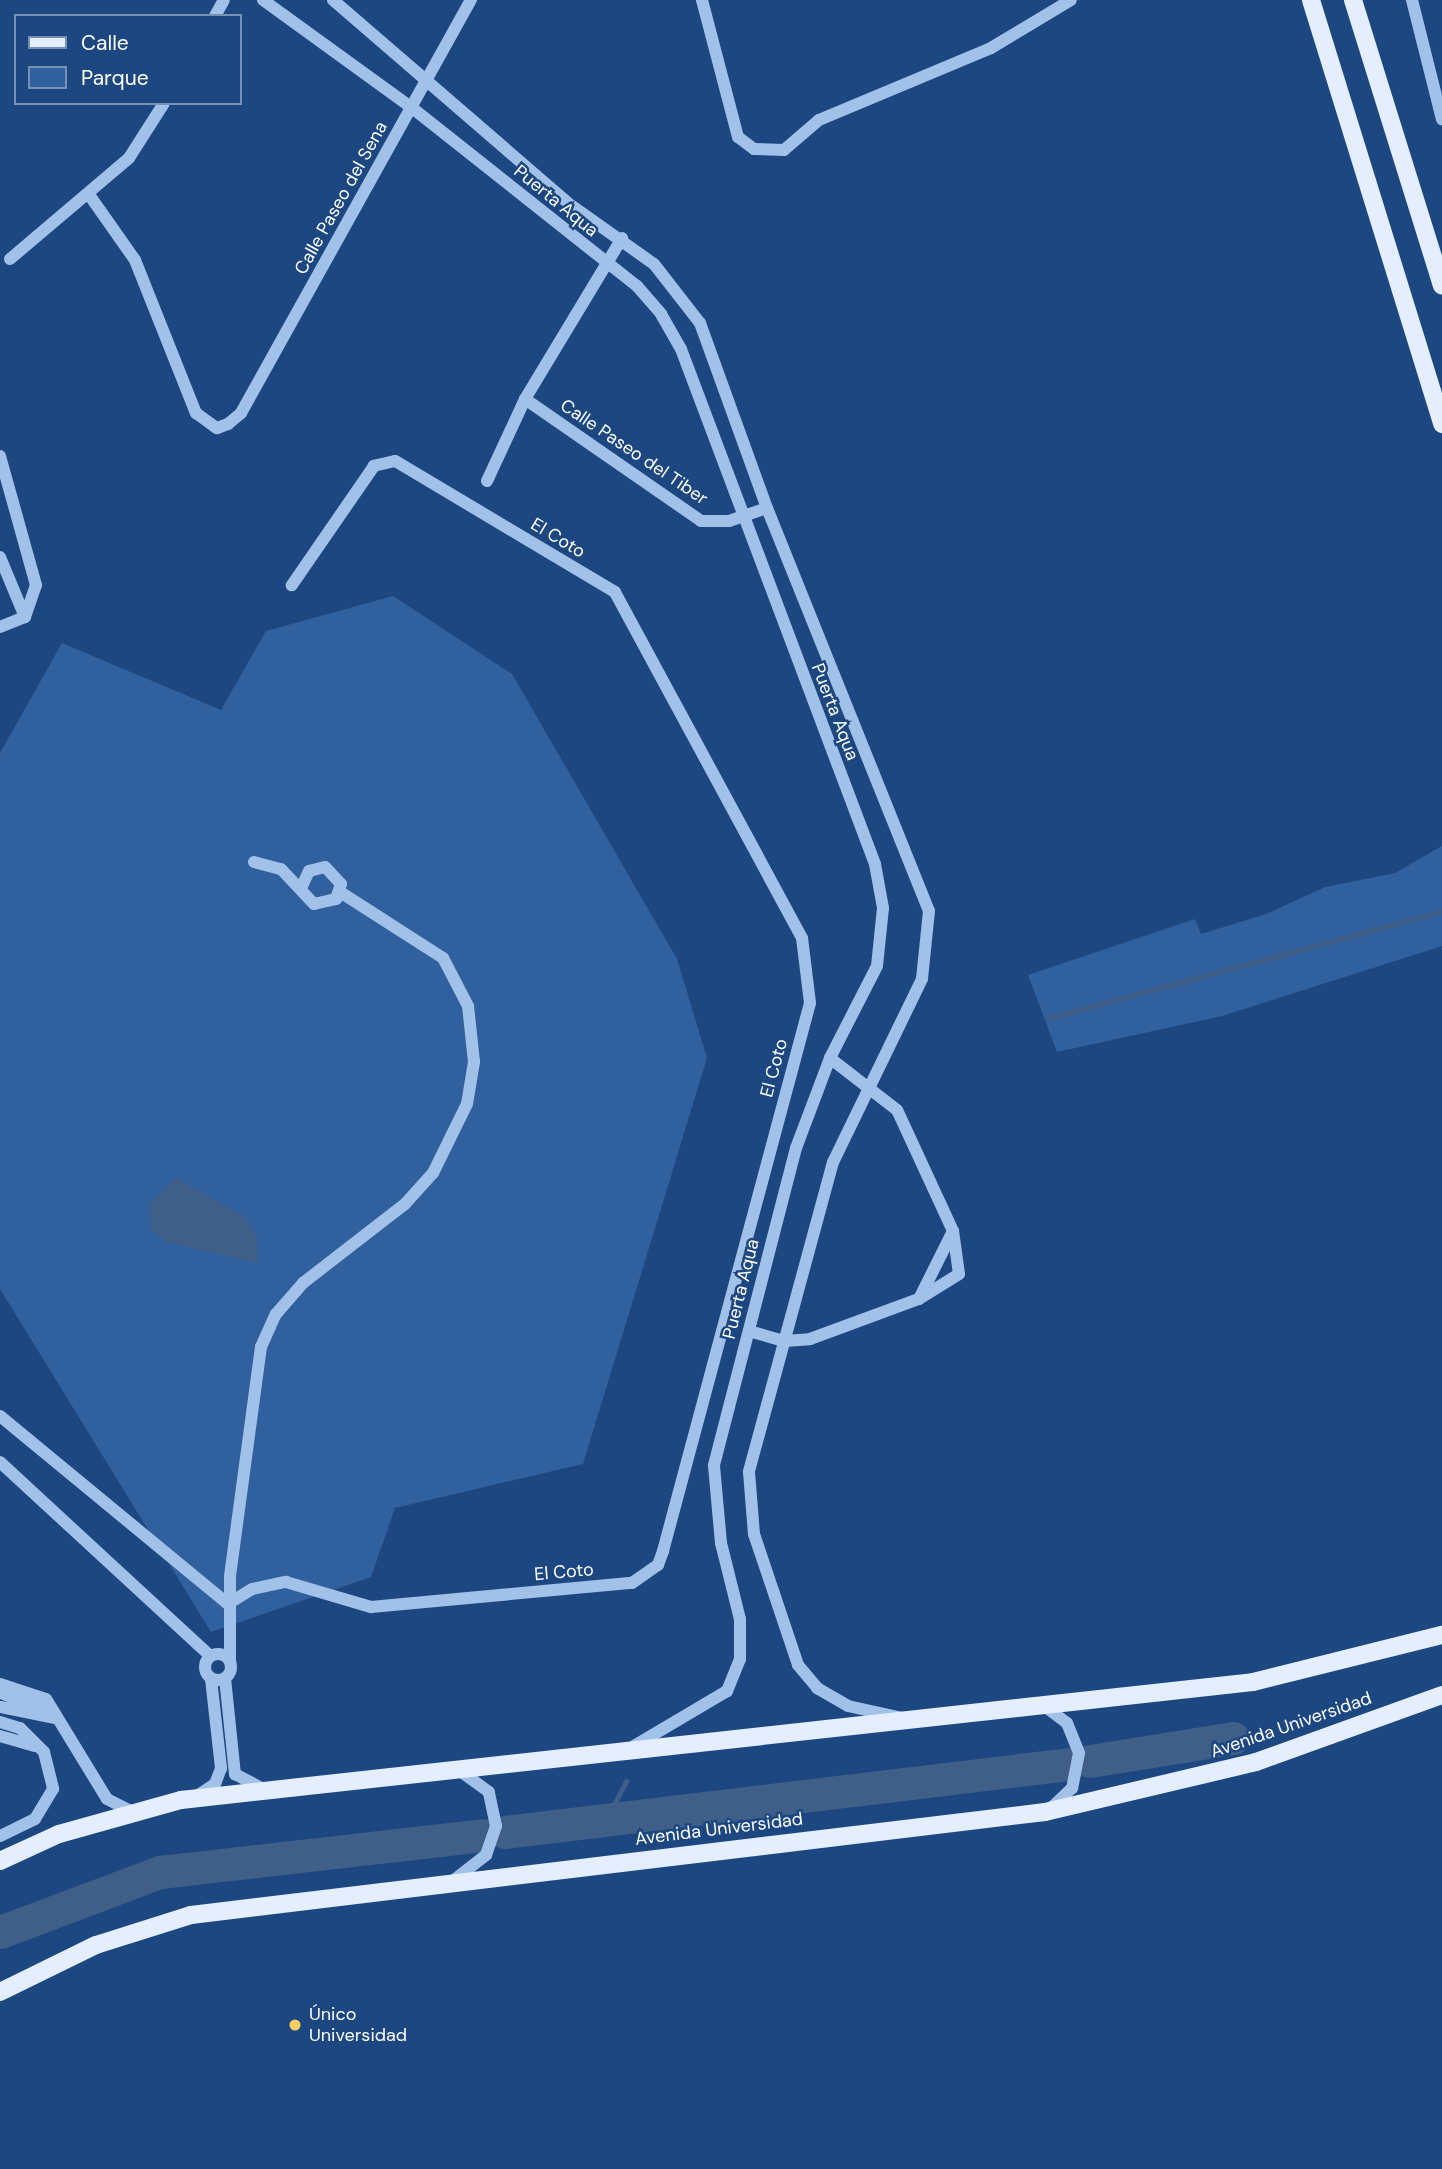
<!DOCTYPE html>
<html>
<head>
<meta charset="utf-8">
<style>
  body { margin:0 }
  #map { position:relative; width:1442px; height:2169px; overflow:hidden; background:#1d4780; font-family:"DM Sans",sans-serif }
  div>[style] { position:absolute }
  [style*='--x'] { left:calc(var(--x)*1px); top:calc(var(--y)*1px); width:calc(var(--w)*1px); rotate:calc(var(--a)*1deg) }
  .green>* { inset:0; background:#30609e }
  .water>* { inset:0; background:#3f5e88 }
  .stream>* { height:5px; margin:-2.5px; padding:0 2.5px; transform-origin:2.5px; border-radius:2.5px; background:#3f5e88 }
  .river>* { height:33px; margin:-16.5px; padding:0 16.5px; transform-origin:16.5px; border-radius:16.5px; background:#3f5e88 }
  .minor>* { height:12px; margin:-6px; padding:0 6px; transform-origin:6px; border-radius:6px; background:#a1c1e9 }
  .minor>.ring { margin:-6px; padding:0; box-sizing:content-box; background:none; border:12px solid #a1c1e9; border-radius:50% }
  .major>* { height:18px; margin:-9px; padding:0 9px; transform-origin:9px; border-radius:9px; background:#e4eefe }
  .dots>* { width:19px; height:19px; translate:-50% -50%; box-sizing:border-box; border:4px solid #1d4780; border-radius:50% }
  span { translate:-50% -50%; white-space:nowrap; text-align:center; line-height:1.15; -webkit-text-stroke:5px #1d4780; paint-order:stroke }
  .street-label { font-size:18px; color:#fff }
  .poi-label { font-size:18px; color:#fff }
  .left { translate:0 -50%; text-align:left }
  .legend { position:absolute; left:14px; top:14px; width:228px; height:91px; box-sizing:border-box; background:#1d4780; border:2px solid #7791b3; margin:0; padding:9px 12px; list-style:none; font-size:21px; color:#fff }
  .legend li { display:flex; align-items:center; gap:14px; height:35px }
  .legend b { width:35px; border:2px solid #7791b3 }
</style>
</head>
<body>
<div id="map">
  <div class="green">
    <i style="clip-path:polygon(393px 596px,512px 674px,677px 959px,707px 1058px,583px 1464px,395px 1508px,371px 1577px,211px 1632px,0 1289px,0 753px,62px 643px,221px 710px,266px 631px)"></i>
    <i style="clip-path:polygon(1442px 846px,1442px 946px,1222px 1016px,1057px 1052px,1028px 975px,1195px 919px,1201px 934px,1266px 914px,1325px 887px,1395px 873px)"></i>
  </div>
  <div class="water">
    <i style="clip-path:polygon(176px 1178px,246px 1218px,257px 1238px,258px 1263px,167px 1242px,151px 1229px,150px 1203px)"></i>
  </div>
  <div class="stream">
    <i style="--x:1049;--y:1018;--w:407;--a:-15.2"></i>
    <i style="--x:605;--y:1822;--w:46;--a:-62.9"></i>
  </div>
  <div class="river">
    <i style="--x:1090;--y:1761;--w:145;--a:-9.1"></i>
    <i style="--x:505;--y:1832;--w:568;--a:-6.87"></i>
    <i style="--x:0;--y:1932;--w:171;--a:-20.6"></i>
    <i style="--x:160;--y:1872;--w:325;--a:-6.5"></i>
  </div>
  <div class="minor">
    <i style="--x:263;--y:0;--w:183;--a:35.9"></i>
    <i style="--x:411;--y:107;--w:288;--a:38.4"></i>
    <i style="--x:637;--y:286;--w:37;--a:49"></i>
    <i style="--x:661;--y:314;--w:40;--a:60.3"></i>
    <i style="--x:681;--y:349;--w:550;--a:69.36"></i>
    <i style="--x:875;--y:864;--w:45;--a:79.7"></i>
    <i style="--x:883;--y:908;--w:58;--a:95.9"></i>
    <i style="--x:877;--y:966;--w:103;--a:117.1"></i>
    <i style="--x:830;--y:1058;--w:96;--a:110.7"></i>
    <i style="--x:796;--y:1148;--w:328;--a:104.5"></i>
    <i style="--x:714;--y:1466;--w:77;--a:84.8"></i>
    <i style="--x:721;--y:1543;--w:78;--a:76"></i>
    <i style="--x:740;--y:1619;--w:40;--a:90"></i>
    <i style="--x:740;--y:1659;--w:35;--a:112"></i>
    <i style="--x:727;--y:1691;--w:108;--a:149.4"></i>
    <i style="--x:333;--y:0;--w:316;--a:40.8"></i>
    <i style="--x:572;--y:206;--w:100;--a:35.3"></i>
    <i style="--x:654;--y:264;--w:75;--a:52.1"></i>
    <i style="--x:700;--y:323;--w:197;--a:70.1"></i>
    <i style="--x:767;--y:508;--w:434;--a:68.1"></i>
    <i style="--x:929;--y:911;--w:68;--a:95.9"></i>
    <i style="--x:922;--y:979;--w:203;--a:115.9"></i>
    <i style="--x:833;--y:1162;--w:321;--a:105.2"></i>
    <i style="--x:749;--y:1472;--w:62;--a:85.4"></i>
    <i style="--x:754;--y:1534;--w:138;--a:71.4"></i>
    <i style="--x:798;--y:1665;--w:30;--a:50"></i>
    <i style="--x:817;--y:1688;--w:36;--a:30"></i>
    <i style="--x:848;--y:1706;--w:55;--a:12.5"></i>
    <i style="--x:702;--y:0;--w:142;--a:75.3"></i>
    <i style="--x:738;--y:137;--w:20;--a:37"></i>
    <i style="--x:754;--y:149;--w:30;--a:2"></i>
    <i style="--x:784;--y:150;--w:46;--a:-40.6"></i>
    <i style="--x:819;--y:120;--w:186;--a:-22.7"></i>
    <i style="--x:991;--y:48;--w:93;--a:-31"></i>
    <i style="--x:1412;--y:0;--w:123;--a:75.9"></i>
    <i style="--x:215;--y:16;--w:18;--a:-61"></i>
    <i style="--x:90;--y:196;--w:78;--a:54.9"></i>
    <i style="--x:135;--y:260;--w:165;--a:68.3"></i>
    <i style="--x:196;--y:413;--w:26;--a:36"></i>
    <i style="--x:217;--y:428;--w:12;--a:-20"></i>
    <i style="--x:228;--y:424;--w:17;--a:-40"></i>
    <i style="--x:241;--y:413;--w:473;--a:-60.9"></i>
    <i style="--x:10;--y:259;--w:156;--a:-40.3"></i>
    <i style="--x:129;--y:158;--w:65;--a:-57.5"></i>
    <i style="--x:525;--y:399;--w:214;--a:34.7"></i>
    <i style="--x:701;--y:521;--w:28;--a:0"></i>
    <i style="--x:729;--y:521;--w:40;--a:-18.9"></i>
    <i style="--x:0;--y:456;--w:134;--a:74.4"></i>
    <i style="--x:36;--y:585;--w:34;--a:109"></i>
    <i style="--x:487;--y:481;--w:90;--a:-65.1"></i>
    <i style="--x:525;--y:399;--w:188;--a:-58.9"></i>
    <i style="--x:0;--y:557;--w:65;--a:67.4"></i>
    <i style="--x:0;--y:627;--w:27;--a:-22"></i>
    <i style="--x:254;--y:862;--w:28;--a:15"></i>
    <i style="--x:281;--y:869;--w:48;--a:46.7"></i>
    <i style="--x:314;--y:904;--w:23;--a:-13"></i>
    <i style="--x:336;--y:899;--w:16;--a:-72"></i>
    <i style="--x:341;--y:884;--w:23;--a:-133"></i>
    <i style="--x:325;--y:867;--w:16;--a:166"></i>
    <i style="--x:309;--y:871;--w:17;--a:115"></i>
    <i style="--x:919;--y:1299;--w:76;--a:-63.4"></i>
    <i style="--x:749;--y:1331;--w:36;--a:16"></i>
    <i style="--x:784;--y:1341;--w:26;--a:-4"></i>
    <i style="--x:810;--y:1339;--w:116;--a:-20.2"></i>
    <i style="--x:919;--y:1299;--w:47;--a:-32"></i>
    <i style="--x:959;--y:1274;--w:43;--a:-97.9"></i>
    <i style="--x:953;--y:1231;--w:133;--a:-114.8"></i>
    <i style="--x:897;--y:1110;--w:85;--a:-142.2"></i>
    <i style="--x:0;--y:1416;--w:296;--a:39.5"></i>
    <i style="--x:228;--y:1604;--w:28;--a:-32"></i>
    <i style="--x:252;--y:1589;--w:35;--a:-12"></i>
    <i style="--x:286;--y:1582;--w:89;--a:16.4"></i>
    <i style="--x:371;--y:1607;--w:262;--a:-5.3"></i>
    <i style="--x:632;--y:1583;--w:32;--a:-35"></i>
    <i style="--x:658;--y:1565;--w:15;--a:-70"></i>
    <i style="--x:663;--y:1551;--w:567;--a:-74.98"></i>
    <i style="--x:810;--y:1003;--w:65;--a:-97"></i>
    <i style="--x:802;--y:938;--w:393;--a:-118.4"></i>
    <i style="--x:615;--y:592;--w:256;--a:-149.2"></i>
    <i style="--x:395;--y:461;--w:22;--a:167"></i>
    <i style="--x:374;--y:466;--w:145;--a:124.6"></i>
    <i style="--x:0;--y:1462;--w:286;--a:42.7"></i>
    <i class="ring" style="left:205px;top:1654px;width:14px;height:14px"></i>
    <i style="--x:230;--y:1660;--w:84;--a:-90"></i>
    <i style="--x:230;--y:1576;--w:231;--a:-82.3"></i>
    <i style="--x:261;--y:1347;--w:36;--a:-66"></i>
    <i style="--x:276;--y:1314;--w:41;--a:-48.9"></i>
    <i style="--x:303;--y:1283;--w:129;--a:-37.8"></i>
    <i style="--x:405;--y:1204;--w:42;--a:-47.9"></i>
    <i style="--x:433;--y:1173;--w:77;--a:-63.8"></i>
    <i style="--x:467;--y:1104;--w:43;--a:-80.5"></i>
    <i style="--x:474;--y:1062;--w:56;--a:-96.1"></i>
    <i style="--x:468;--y:1006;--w:54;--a:-117.5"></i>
    <i style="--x:443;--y:958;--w:122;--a:-147.3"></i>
    <i style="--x:225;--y:1678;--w:97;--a:84.1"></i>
    <i style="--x:235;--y:1774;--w:32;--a:28"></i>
    <i style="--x:0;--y:1684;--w:48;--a:18.1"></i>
    <i style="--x:46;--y:1699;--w:117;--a:58.6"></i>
    <i style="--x:107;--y:1799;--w:28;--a:27"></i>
    <i style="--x:1;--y:1693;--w:55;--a:22.4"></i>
    <i style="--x:1043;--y:1705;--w:30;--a:37"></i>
    <i style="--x:1067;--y:1723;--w:32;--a:68"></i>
    <i style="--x:1079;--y:1753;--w:36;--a:101"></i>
    <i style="--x:1072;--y:1788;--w:29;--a:136"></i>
    <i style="--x:1;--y:1707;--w:54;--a:11.7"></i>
    <i style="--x:0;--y:1722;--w:21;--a:17"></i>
    <i style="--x:20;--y:1728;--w:34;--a:45"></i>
    <i style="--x:44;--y:1752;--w:38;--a:76"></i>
    <i style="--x:53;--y:1789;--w:35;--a:121"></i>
    <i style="--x:35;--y:1819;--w:39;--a:154"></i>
    <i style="--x:0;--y:1736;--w:36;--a:16"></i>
    <i style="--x:197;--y:1796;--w:22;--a:-34"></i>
    <i style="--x:215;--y:1784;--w:17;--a:-69"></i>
    <i style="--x:221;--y:1768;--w:90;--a:-96.4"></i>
    <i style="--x:454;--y:1880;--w:41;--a:-38"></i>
    <i style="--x:486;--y:1855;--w:31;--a:-71"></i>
    <i style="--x:496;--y:1826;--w:35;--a:-102"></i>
    <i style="--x:489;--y:1792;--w:36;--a:-144"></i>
  </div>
  <div class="major">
    <i style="--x:1311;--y:0;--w:444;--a:72.8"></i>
    <i style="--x:1353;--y:0;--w:299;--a:72.7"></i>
    <i style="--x:0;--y:1861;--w:65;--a:-24.6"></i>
    <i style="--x:59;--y:1834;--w:127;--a:-15.6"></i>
    <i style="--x:181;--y:1800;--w:1078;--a:-6.28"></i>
    <i style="--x:1253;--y:1682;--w:195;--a:-14"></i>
    <i style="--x:0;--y:1992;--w:107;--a:-26.1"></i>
    <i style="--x:96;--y:1945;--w:100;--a:-17.5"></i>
    <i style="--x:191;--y:1915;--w:860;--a:-6.88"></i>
    <i style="--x:1045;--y:1812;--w:217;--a:-13.3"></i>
    <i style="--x:1256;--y:1762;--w:198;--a:-19.8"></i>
  </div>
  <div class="dots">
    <i style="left:295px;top:2025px;background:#f8ce60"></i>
  </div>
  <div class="street-label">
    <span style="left:341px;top:198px;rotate:-61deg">Calle Paseo del Sena</span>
    <span style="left:556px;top:201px;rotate:39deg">Puerta Aqua</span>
    <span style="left:634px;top:452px;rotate:34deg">Calle Paseo del Tiber</span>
    <span style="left:558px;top:538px;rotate:31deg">El Coto</span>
    <span style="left:835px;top:712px;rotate:69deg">Puerta Aqua</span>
    <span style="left:774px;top:1068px;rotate:-75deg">El Coto</span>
    <span style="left:741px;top:1289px;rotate:-76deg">Puerta Aqua</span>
    <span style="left:564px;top:1572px;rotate:-5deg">El Coto</span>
    <span style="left:1291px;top:1725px;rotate:-19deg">Avenida Universidad</span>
    <span style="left:719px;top:1829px;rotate:-7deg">Avenida Universidad</span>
  </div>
  <div class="poi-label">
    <span class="left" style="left:309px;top:2025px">Único<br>Universidad</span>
  </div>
  <ul class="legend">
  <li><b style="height:9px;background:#e4eefe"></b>Calle</li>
  <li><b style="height:19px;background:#30609e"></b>Parque</li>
  </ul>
</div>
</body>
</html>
